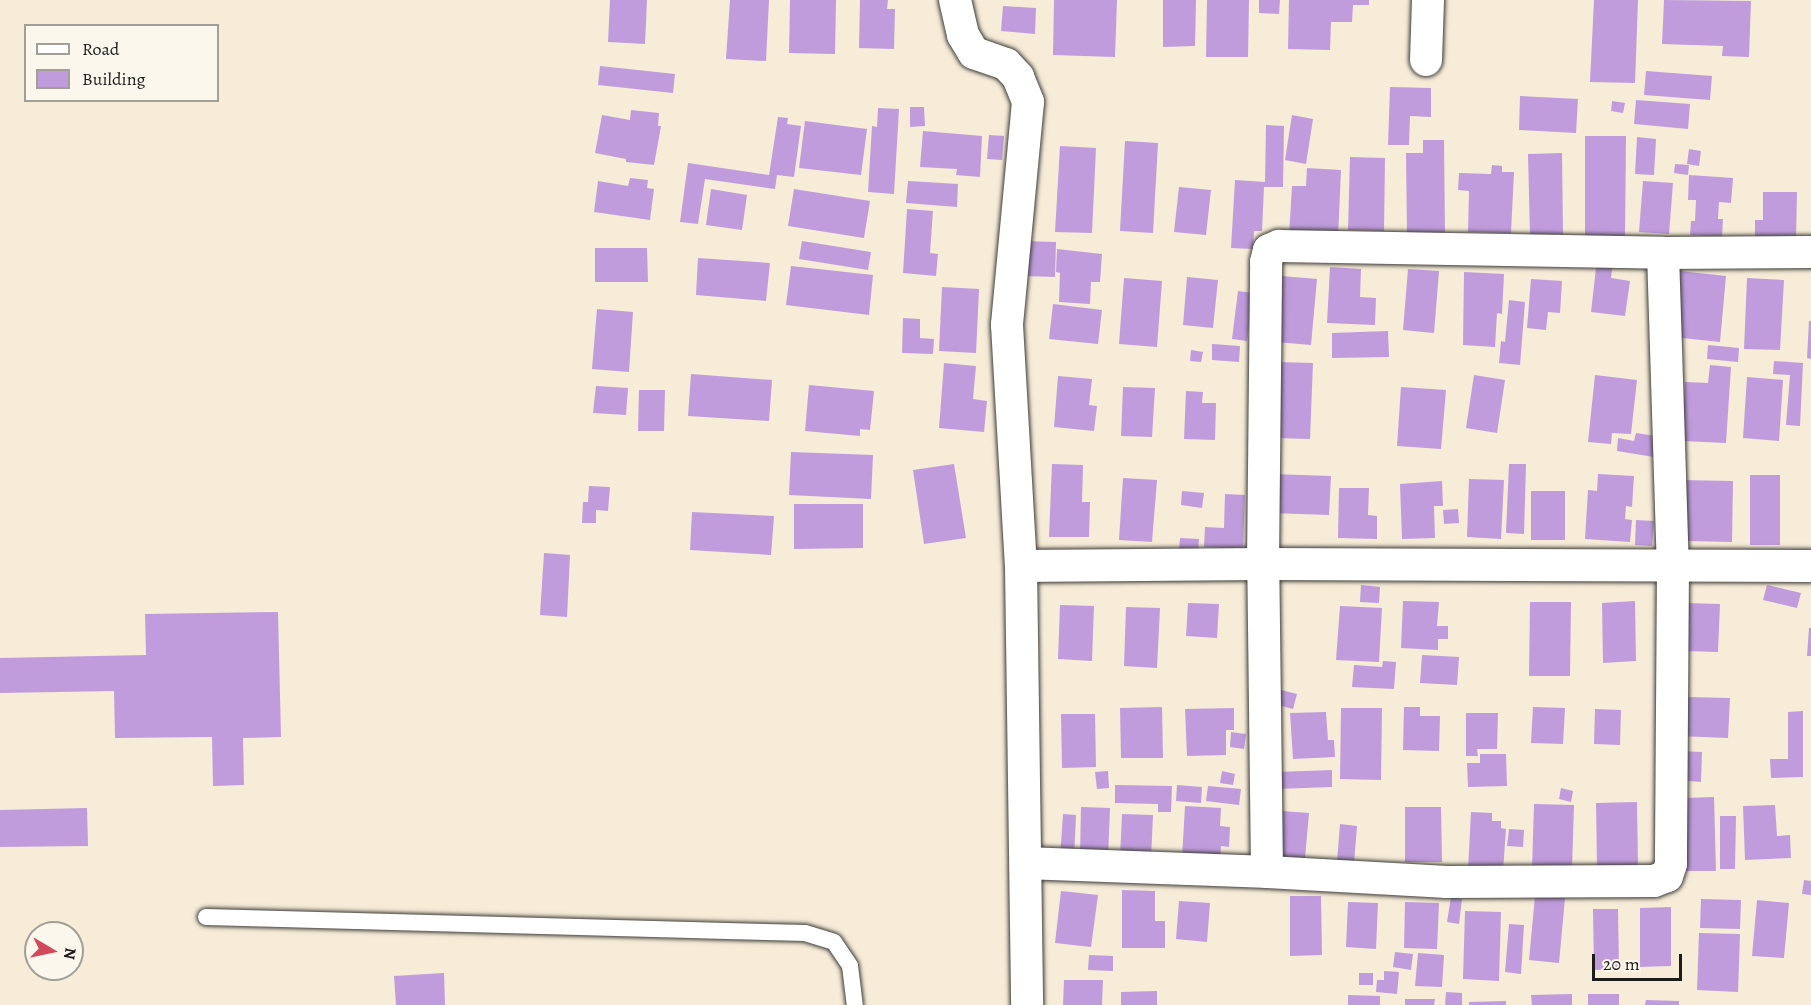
<!DOCTYPE html>
<html>
<head>
<meta charset="utf-8">
<style>
  body { margin:0 }
  #map { position:relative; width:1811px; height:1005px; overflow:hidden; background:#f6ecd8; font-family:Alegreya,serif }
  div>[style] { position:absolute }
  [style*='--x'] { left:calc(var(--x)*1px); top:calc(var(--y)*1px); width:calc(var(--w)*1px); rotate:calc(var(--a)*1deg) }
  .building>* { inset:0; background:#c09cdd }
  .roads { filter:drop-shadow(0 0 2px #3d3b38) drop-shadow(0 0 2px #3d3b38) }
  .lane>* { height:16px; margin:-8px; padding:0 8px; transform-origin:8px; border-radius:8px; background:#fff }
  .street>* { height:32px; margin:-16px; padding:0 16px; transform-origin:16px; border-radius:16px; background:#fff }
  span { translate:-50% -50%; white-space:nowrap; text-align:center; line-height:1.15; -webkit-text-stroke:4.5px #fbf7ec; paint-order:stroke }
  .legend { position:absolute; left:24px; top:24px; width:195px; height:78px; box-sizing:border-box; background:#fbf7ec; border:2px solid #a29f99; margin:0; padding:8px 10px; list-style:none; font-size:18px; color:#1c1c1c }
  .legend li { display:flex; align-items:center; gap:12px; height:30px }
  .legend b { width:30px; border:2px solid #a29f99 }
  .north { position:absolute; left:24px; top:921px; width:60px; height:60px; box-sizing:border-box; background:#fbf7ec; border:2px solid #a29f99; border-radius:50%; rotate:99deg; font-size:16px; font-weight:700; line-height:24px; text-align:center; color:#1c1c1c }
  .north::after { content:''; display:block; margin:auto; width:21px; height:27px; background:#d1495b; clip-path:polygon(50% 0,100% 100%,50% 72%,0 100%) }
  .scale { position:absolute; left:1592px; top:954px; width:90px; height:27px; box-sizing:border-box; border:3px solid #1c1c1c; border-top:0; padding-left:8px; font-size:18px; line-height:21px; white-space:nowrap; color:#1c1c1c; -webkit-text-stroke:4px #fbf7ec; paint-order:stroke }
</style>
</head>
<body>
<div id="map">
  <div class="building">
    <i style="clip-path:polygon(610px 0,647px 0,645px 44px,608px 42px)"></i>
    <i style="clip-path:polygon(730px 0,769px 0,766px 61px,726px 59px)"></i>
    <i style="clip-path:polygon(790px 0,836px 0,835px 54px,789px 53px)"></i>
    <i style="clip-path:polygon(860px 0,888px 0,887px 9px,895px 9px,894px 49px,859px 48px)"></i>
    <i style="clip-path:polygon(1054px 0,1117px 0,1115px 57px,1053px 55px)"></i>
    <i style="clip-path:polygon(1163px 0,1196px 0,1195px 46px,1163px 47px)"></i>
    <i style="clip-path:polygon(1207px 0,1249px 0,1248px 57px,1206px 57px)"></i>
    <i style="clip-path:polygon(1259px 0,1280px 0,1279px 14px,1259px 13px)"></i>
    <i style="clip-path:polygon(1289px 0,1369px 0,1369px 5px,1353px 5px,1352px 22px,1331px 22px,1330px 50px,1288px 49px)"></i>
    <i style="clip-path:polygon(1594px 0,1638px 0,1635px 83px,1590px 82px)"></i>
    <i style="clip-path:polygon(1664px 0,1751px 1px,1749px 57px,1722px 56px,1723px 46px,1662px 44px)"></i>
    <i style="clip-path:polygon(1003px 6px,1036px 8px,1035px 34px,1001px 31px)"></i>
    <i style="clip-path:polygon(600px 66px,675px 74px,673px 93px,598px 85px)"></i>
    <i style="clip-path:polygon(1646px 71px,1712px 76px,1710px 100px,1644px 95px)"></i>
    <i style="clip-path:polygon(1390px 87px,1431px 88px,1431px 117px,1410px 116px,1409px 145px,1388px 145px)"></i>
    <i style="clip-path:polygon(1520px 96px,1578px 99px,1576px 133px,1519px 130px)"></i>
    <i style="clip-path:polygon(1636px 100px,1690px 104px,1688px 129px,1634px 124px)"></i>
    <i style="clip-path:polygon(1612px 101px,1625px 103px,1623px 113px,1611px 111px)"></i>
    <i style="clip-path:polygon(910px 107px,924px 107px,925px 126px,910px 127px)"></i>
    <i style="clip-path:polygon(878px 108px,899px 109px,894px 194px,868px 192px,872px 126px,877px 127px)"></i>
    <i style="clip-path:polygon(631px 110px,659px 113px,658px 126px,661px 126px,654px 165px,626px 162px,626px 159px,595px 153px,602px 115px,630px 120px)"></i>
    <i style="clip-path:polygon(1292px 115px,1313px 119px,1306px 164px,1285px 160px)"></i>
    <i style="clip-path:polygon(778px 117px,788px 118px,787px 124px,801px 126px,794px 177px,777px 175px,775px 189px,705px 179px,698px 224px,680px 222px,688px 163px,769px 175px)"></i>
    <i style="clip-path:polygon(805px 121px,867px 129px,861px 175px,799px 168px)"></i>
    <i style="clip-path:polygon(1266px 125px,1284px 126px,1283px 187px,1264px 187px,1262px 231px,1254px 231px,1253px 249px,1231px 248px,1235px 180px,1265px 182px)"></i>
    <i style="clip-path:polygon(923px 131px,982px 136px,980px 177px,956px 175px,957px 169px,920px 167px)"></i>
    <i style="clip-path:polygon(989px 135px,1004px 136px,1002px 160px,987px 159px)"></i>
    <i style="clip-path:polygon(1585px 136px,1626px 136px,1625px 236px,1585px 236px)"></i>
    <i style="clip-path:polygon(1637px 137px,1656px 139px,1654px 175px,1635px 174px)"></i>
    <i style="clip-path:polygon(1423px 140px,1444px 140px,1445px 233px,1407px 234px,1406px 153px,1423px 153px)"></i>
    <i style="clip-path:polygon(1125px 141px,1158px 143px,1153px 233px,1120px 231px)"></i>
    <i style="clip-path:polygon(1060px 146px,1096px 148px,1092px 233px,1055px 232px)"></i>
    <i style="clip-path:polygon(1689px 149px,1701px 151px,1699px 166px,1687px 164px)"></i>
    <i style="clip-path:polygon(1562px 153px,1563px 234px,1530px 235px,1528px 154px)"></i>
    <i style="clip-path:polygon(1350px 157px,1385px 158px,1384px 231px,1348px 230px)"></i>
    <i style="clip-path:polygon(1675px 164px,1689px 165px,1688px 175px,1674px 173px)"></i>
    <i style="clip-path:polygon(1492px 165px,1502px 166px,1502px 172px,1514px 172px,1511px 233px,1468px 232px,1469px 191px,1458px 190px,1459px 173px,1491px 174px)"></i>
    <i style="clip-path:polygon(1307px 168px,1341px 170px,1338px 238px,1289px 236px,1292px 186px,1306px 186px)"></i>
    <i style="clip-path:polygon(1689px 175px,1733px 178px,1731px 203px,1719px 202px,1718px 219px,1723px 219px,1722px 237px,1690px 235px,1691px 221px,1695px 221px,1696px 200px,1688px 200px)"></i>
    <i style="clip-path:polygon(630px 178px,648px 180px,647px 188px,654px 189px,650px 220px,594px 212px,598px 181px,628px 186px)"></i>
    <i style="clip-path:polygon(908px 181px,958px 184px,957px 207px,906px 203px)"></i>
    <i style="clip-path:polygon(1643px 181px,1673px 183px,1669px 234px,1639px 232px)"></i>
    <i style="clip-path:polygon(1179px 187px,1211px 190px,1206px 235px,1174px 232px)"></i>
    <i style="clip-path:polygon(711px 189px,747px 195px,742px 230px,706px 225px)"></i>
    <i style="clip-path:polygon(794px 189px,870px 201px,864px 238px,788px 226px)"></i>
    <i style="clip-path:polygon(1763px 192px,1797px 192px,1796px 240px,1755px 240px,1755px 220px,1763px 220px)"></i>
    <i style="clip-path:polygon(907px 209px,933px 211px,930px 253px,938px 254px,936px 276px,903px 273px)"></i>
    <i style="clip-path:polygon(802px 241px,871px 252px,868px 270px,799px 259px)"></i>
    <i style="clip-path:polygon(1024px 241px,1056px 242px,1055px 277px,1023px 276px)"></i>
    <i style="clip-path:polygon(595px 248px,647px 248px,648px 282px,595px 282px)"></i>
    <i style="clip-path:polygon(1057px 249px,1102px 254px,1100px 282px,1091px 282px,1090px 304px,1059px 302px,1060px 273px,1056px 272px)"></i>
    <i style="clip-path:polygon(698px 258px,770px 263px,766px 301px,696px 295px)"></i>
    <i style="clip-path:polygon(1597px 259px,1613px 261px,1611px 278px,1630px 281px,1625px 316px,1591px 312px)"></i>
    <i style="clip-path:polygon(791px 266px,873px 275px,869px 315px,786px 305px)"></i>
    <i style="clip-path:polygon(1330px 267px,1361px 269px,1360px 297px,1376px 298px,1375px 325px,1327px 323px)"></i>
    <i style="clip-path:polygon(1408px 269px,1439px 271px,1434px 333px,1403px 330px)"></i>
    <i style="clip-path:polygon(1680px 271px,1726px 276px,1720px 342px,1673px 337px)"></i>
    <i style="clip-path:polygon(1464px 272px,1504px 274px,1502px 314px,1497px 313px,1495px 347px,1463px 345px)"></i>
    <i style="clip-path:polygon(1282px 276px,1317px 279px,1311px 345px,1276px 342px)"></i>
    <i style="clip-path:polygon(1187px 277px,1218px 280px,1213px 328px,1183px 325px)"></i>
    <i style="clip-path:polygon(1124px 278px,1162px 281px,1157px 347px,1119px 344px)"></i>
    <i style="clip-path:polygon(1747px 278px,1784px 280px,1780px 350px,1744px 349px)"></i>
    <i style="clip-path:polygon(1531px 279px,1562px 281px,1560px 313px,1548px 312px,1546px 330px,1527px 328px)"></i>
    <i style="clip-path:polygon(942px 287px,979px 289px,976px 353px,939px 351px)"></i>
    <i style="clip-path:polygon(1238px 291px,1253px 293px,1247px 341px,1232px 339px)"></i>
    <i style="clip-path:polygon(1509px 300px,1525px 302px,1520px 365px,1499px 363px,1501px 341px,1505px 342px)"></i>
    <i style="clip-path:polygon(1053px 304px,1102px 310px,1098px 344px,1049px 339px)"></i>
    <i style="clip-path:polygon(597px 309px,633px 312px,629px 372px,592px 369px)"></i>
    <i style="clip-path:polygon(903px 318px,920px 319px,920px 338px,934px 339px,933px 354px,902px 353px)"></i>
    <i style="clip-path:polygon(1809px 321px,1811px 321px,1811px 359px,1807px 358px)"></i>
    <i style="clip-path:polygon(1388px 331px,1389px 357px,1332px 358px,1332px 333px)"></i>
    <i style="clip-path:polygon(1212px 344px,1240px 346px,1239px 362px,1212px 360px)"></i>
    <i style="clip-path:polygon(1708px 345px,1739px 348px,1738px 362px,1707px 359px)"></i>
    <i style="clip-path:polygon(1191px 350px,1203px 352px,1201px 362px,1190px 361px)"></i>
    <i style="clip-path:polygon(1774px 361px,1803px 363px,1800px 426px,1786px 425px,1790px 375px,1773px 374px)"></i>
    <i style="clip-path:polygon(1277px 362px,1313px 363px,1310px 439px,1274px 438px)"></i>
    <i style="clip-path:polygon(944px 363px,976px 366px,973px 399px,987px 401px,984px 432px,939px 428px)"></i>
    <i style="clip-path:polygon(1710px 365px,1731px 367px,1726px 443px,1682px 441px,1685px 382px,1708px 383px)"></i>
    <i style="clip-path:polygon(691px 374px,772px 380px,769px 421px,688px 416px)"></i>
    <i style="clip-path:polygon(1474px 375px,1505px 380px,1497px 433px,1466px 428px)"></i>
    <i style="clip-path:polygon(1595px 375px,1637px 380px,1631px 434px,1612px 433px,1611px 444px,1588px 442px)"></i>
    <i style="clip-path:polygon(1058px 376px,1092px 379px,1089px 405px,1097px 406px,1094px 431px,1054px 427px)"></i>
    <i style="clip-path:polygon(1747px 377px,1783px 380px,1779px 441px,1743px 438px)"></i>
    <i style="clip-path:polygon(809px 385px,874px 391px,870px 430px,860px 429px,860px 436px,805px 431px)"></i>
    <i style="clip-path:polygon(596px 386px,628px 388px,626px 415px,593px 413px)"></i>
    <i style="clip-path:polygon(1123px 387px,1155px 388px,1152px 437px,1121px 436px)"></i>
    <i style="clip-path:polygon(1401px 387px,1446px 390px,1441px 449px,1397px 446px)"></i>
    <i style="clip-path:polygon(639px 390px,665px 390px,664px 431px,638px 431px)"></i>
    <i style="clip-path:polygon(1186px 391px,1203px 392px,1202px 403px,1216px 403px,1215px 440px,1184px 439px)"></i>
    <i style="clip-path:polygon(1636px 433px,1656px 436px,1654px 457px,1617px 451px,1618px 438px,1634px 441px)"></i>
    <i style="clip-path:polygon(791px 452px,873px 455px,871px 499px,789px 495px)"></i>
    <i style="clip-path:polygon(954px 464px,966px 538px,924px 544px,913px 470px)"></i>
    <i style="clip-path:polygon(1052px 464px,1083px 465px,1082px 502px,1090px 502px,1089px 537px,1049px 537px)"></i>
    <i style="clip-path:polygon(1509px 464px,1526px 464px,1524px 534px,1506px 533px)"></i>
    <i style="clip-path:polygon(1271px 474px,1331px 476px,1329px 515px,1269px 513px)"></i>
    <i style="clip-path:polygon(1598px 474px,1634px 476px,1632px 507px,1626px 506px,1625px 519px,1632px 520px,1630px 542px,1585px 539px,1588px 490px,1597px 491px)"></i>
    <i style="clip-path:polygon(1750px 475px,1780px 475px,1780px 545px,1750px 545px)"></i>
    <i style="clip-path:polygon(1123px 478px,1157px 480px,1152px 542px,1119px 540px)"></i>
    <i style="clip-path:polygon(1469px 479px,1504px 480px,1501px 539px,1467px 537px)"></i>
    <i style="clip-path:polygon(1678px 480px,1733px 481px,1732px 542px,1686px 541px)"></i>
    <i style="clip-path:polygon(1442px 481px,1443px 506px,1434px 506px,1435px 538px,1402px 539px,1400px 484px)"></i>
    <i style="clip-path:polygon(589px 486px,610px 487px,608px 511px,596px 510px,596px 523px,582px 523px,583px 502px,588px 502px)"></i>
    <i style="clip-path:polygon(1339px 488px,1369px 488px,1368px 515px,1377px 516px,1377px 539px,1338px 538px)"></i>
    <i style="clip-path:polygon(1182px 491px,1204px 493px,1202px 508px,1181px 505px)"></i>
    <i style="clip-path:polygon(1531px 491px,1565px 491px,1565px 540px,1531px 540px)"></i>
    <i style="clip-path:polygon(1225px 494px,1245px 495px,1243px 549px,1204px 547px,1205px 527px,1224px 528px)"></i>
    <i style="clip-path:polygon(794px 504px,863px 504px,863px 548px,794px 549px)"></i>
    <i style="clip-path:polygon(1458px 509px,1459px 523px,1444px 524px,1443px 510px)"></i>
    <i style="clip-path:polygon(692px 512px,774px 516px,771px 555px,690px 550px)"></i>
    <i style="clip-path:polygon(1636px 520px,1654px 521px,1652px 546px,1635px 545px)"></i>
    <i style="clip-path:polygon(1180px 538px,1199px 539px,1198px 552px,1179px 550px)"></i>
    <i style="clip-path:polygon(544px 553px,570px 555px,567px 617px,540px 615px)"></i>
    <i style="clip-path:polygon(1361px 585px,1380px 587px,1379px 603px,1360px 602px)"></i>
    <i style="clip-path:polygon(1767px 585px,1801px 593px,1797px 608px,1763px 600px)"></i>
    <i style="clip-path:polygon(1403px 601px,1439px 602px,1437px 626px,1448px 626px,1448px 639px,1438px 639px,1438px 650px,1401px 648px)"></i>
    <i style="clip-path:polygon(1635px 601px,1636px 661px,1603px 663px,1602px 603px)"></i>
    <i style="clip-path:polygon(1530px 602px,1571px 602px,1570px 676px,1529px 676px)"></i>
    <i style="clip-path:polygon(1188px 603px,1219px 604px,1217px 638px,1186px 636px)"></i>
    <i style="clip-path:polygon(1685px 603px,1720px 604px,1718px 652px,1684px 651px)"></i>
    <i style="clip-path:polygon(1060px 605px,1094px 606px,1092px 661px,1058px 659px)"></i>
    <i style="clip-path:polygon(1340px 606px,1382px 608px,1379px 662px,1336px 660px)"></i>
    <i style="clip-path:polygon(1126px 607px,1160px 608px,1157px 668px,1124px 666px)"></i>
    <i style="clip-path:polygon(278px 612px,281px 737px,243px 738px,244px 785px,213px 786px,212px 737px,115px 738px,114px 691px,0 693px,0 658px,146px 655px,145px 614px)"></i>
    <i style="clip-path:polygon(1809px 628px,1811px 628px,1811px 656px,1807px 656px)"></i>
    <i style="clip-path:polygon(1422px 655px,1459px 657px,1457px 685px,1420px 683px)"></i>
    <i style="clip-path:polygon(1383px 661px,1396px 662px,1394px 689px,1352px 687px,1354px 665px,1382px 667px)"></i>
    <i style="clip-path:polygon(1281px 690px,1297px 694px,1293px 709px,1278px 705px)"></i>
    <i style="clip-path:polygon(1687px 697px,1730px 698px,1728px 738px,1678px 736px)"></i>
    <i style="clip-path:polygon(1162px 707px,1163px 758px,1121px 758px,1120px 708px)"></i>
    <i style="clip-path:polygon(1404px 707px,1420px 707px,1420px 716px,1440px 716px,1439px 751px,1403px 750px)"></i>
    <i style="clip-path:polygon(1533px 707px,1565px 708px,1563px 744px,1531px 743px)"></i>
    <i style="clip-path:polygon(1234px 708px,1234px 730px,1226px 730px,1226px 755px,1187px 756px,1185px 709px)"></i>
    <i style="clip-path:polygon(1341px 708px,1382px 708px,1381px 780px,1340px 779px)"></i>
    <i style="clip-path:polygon(1595px 709px,1621px 710px,1620px 745px,1594px 744px)"></i>
    <i style="clip-path:polygon(1803px 711px,1803px 777px,1771px 778px,1770px 759px,1788px 759px,1788px 712px)"></i>
    <i style="clip-path:polygon(1326px 712px,1328px 740px,1334px 740px,1335px 757px,1293px 759px,1290px 713px)"></i>
    <i style="clip-path:polygon(1466px 713px,1498px 713px,1497px 749px,1477px 749px,1478px 756px,1466px 756px)"></i>
    <i style="clip-path:polygon(1061px 714px,1095px 714px,1096px 767px,1062px 768px)"></i>
    <i style="clip-path:polygon(1231px 732px,1246px 734px,1244px 749px,1230px 747px)"></i>
    <i style="clip-path:polygon(1678px 751px,1702px 752px,1701px 782px,1677px 780px)"></i>
    <i style="clip-path:polygon(1480px 754px,1506px 754px,1507px 786px,1468px 787px,1467px 763px,1480px 763px)"></i>
    <i style="clip-path:polygon(1332px 770px,1332px 787px,1276px 789px,1276px 772px)"></i>
    <i style="clip-path:polygon(1108px 771px,1109px 788px,1097px 789px,1095px 772px)"></i>
    <i style="clip-path:polygon(1222px 771px,1235px 774px,1233px 785px,1220px 783px)"></i>
    <i style="clip-path:polygon(1115px 785px,1172px 786px,1171px 812px,1158px 812px,1158px 804px,1115px 803px)"></i>
    <i style="clip-path:polygon(1177px 785px,1202px 787px,1201px 803px,1176px 801px)"></i>
    <i style="clip-path:polygon(1208px 786px,1241px 789px,1239px 805px,1206px 801px)"></i>
    <i style="clip-path:polygon(1561px 788px,1573px 791px,1571px 802px,1559px 799px)"></i>
    <i style="clip-path:polygon(1714px 797px,1716px 871px,1685px 871px,1684px 798px)"></i>
    <i style="clip-path:polygon(1637px 802px,1638px 866px,1597px 867px,1596px 803px)"></i>
    <i style="clip-path:polygon(1534px 804px,1574px 805px,1572px 870px,1532px 869px)"></i>
    <i style="clip-path:polygon(1775px 805px,1777px 836px,1790px 835px,1791px 858px,1745px 860px,1743px 806px)"></i>
    <i style="clip-path:polygon(1185px 806px,1221px 808px,1220px 826px,1230px 827px,1229px 847px,1221px 846px,1220px 860px,1182px 858px)"></i>
    <i style="clip-path:polygon(1081px 807px,1110px 808px,1108px 858px,1080px 857px)"></i>
    <i style="clip-path:polygon(1405px 807px,1441px 807px,1442px 862px,1405px 862px)"></i>
    <i style="clip-path:polygon(87px 808px,88px 846px,0 847px,0 810px)"></i>
    <i style="clip-path:polygon(1282px 811px,1309px 813px,1305px 858px,1278px 856px)"></i>
    <i style="clip-path:polygon(1471px 812px,1492px 813px,1492px 821px,1501px 821px,1501px 828px,1506px 829px,1503px 871px,1468px 870px)"></i>
    <i style="clip-path:polygon(1063px 814px,1076px 815px,1074px 859px,1060px 859px)"></i>
    <i style="clip-path:polygon(1122px 814px,1153px 815px,1151px 859px,1120px 858px)"></i>
    <i style="clip-path:polygon(1720px 816px,1736px 816px,1735px 869px,1720px 869px)"></i>
    <i style="clip-path:polygon(1340px 824px,1357px 826px,1354px 863px,1337px 862px)"></i>
    <i style="clip-path:polygon(1509px 829px,1524px 830px,1523px 847px,1507px 846px)"></i>
    <i style="clip-path:polygon(1804px 880px,1811px 881px,1811px 895px,1802px 894px)"></i>
    <i style="clip-path:polygon(1122px 890px,1155px 891px,1155px 921px,1165px 921px,1165px 948px,1122px 948px)"></i>
    <i style="clip-path:polygon(1061px 891px,1098px 895px,1091px 947px,1055px 943px)"></i>
    <i style="clip-path:polygon(1290px 896px,1321px 896px,1322px 955px,1290px 956px)"></i>
    <i style="clip-path:polygon(1535px 896px,1565px 898px,1559px 963px,1529px 960px)"></i>
    <i style="clip-path:polygon(1451px 897px,1462px 899px,1459px 924px,1447px 922px)"></i>
    <i style="clip-path:polygon(1701px 899px,1741px 900px,1740px 929px,1700px 928px)"></i>
    <i style="clip-path:polygon(1757px 900px,1789px 903px,1784px 958px,1752px 956px)"></i>
    <i style="clip-path:polygon(1179px 901px,1210px 903px,1207px 942px,1176px 939px)"></i>
    <i style="clip-path:polygon(1348px 902px,1378px 903px,1376px 949px,1346px 947px)"></i>
    <i style="clip-path:polygon(1405px 902px,1439px 903px,1437px 949px,1404px 948px)"></i>
    <i style="clip-path:polygon(1671px 907px,1671px 966px,1640px 967px,1640px 908px)"></i>
    <i style="clip-path:polygon(1593px 909px,1618px 909px,1619px 969px,1594px 970px)"></i>
    <i style="clip-path:polygon(1465px 911px,1501px 912px,1499px 981px,1463px 979px)"></i>
    <i style="clip-path:polygon(1509px 924px,1524px 925px,1521px 974px,1505px 972px)"></i>
    <i style="clip-path:polygon(1699px 933px,1740px 934px,1738px 992px,1697px 990px)"></i>
    <i style="clip-path:polygon(1395px 952px,1413px 954px,1411px 970px,1393px 967px)"></i>
    <i style="clip-path:polygon(1418px 953px,1444px 955px,1442px 987px,1415px 986px)"></i>
    <i style="clip-path:polygon(1089px 955px,1113px 956px,1113px 971px,1088px 970px)"></i>
    <i style="clip-path:polygon(1384px 971px,1399px 972px,1397px 994px,1376px 992px,1377px 980px,1384px 980px)"></i>
    <i style="clip-path:polygon(444px 973px,445px 1005px,396px 1005px,394px 976px)"></i>
    <i style="clip-path:polygon(1359px 973px,1373px 973px,1373px 985px,1359px 985px)"></i>
    <i style="clip-path:polygon(1064px 980px,1103px 980px,1102px 1005px,1063px 1005px)"></i>
    <i style="clip-path:polygon(1157px 991px,1157px 1005px,1121px 1005px,1121px 992px)"></i>
    <i style="clip-path:polygon(1446px 992px,1462px 993px,1462px 1005px,1445px 1005px)"></i>
    <i style="clip-path:polygon(1572px 994px,1572px 1005px,1532px 1005px,1531px 995px)"></i>
    <i style="clip-path:polygon(1588px 994px,1619px 994px,1619px 1005px,1588px 1005px)"></i>
    <i style="clip-path:polygon(1348px 995px,1380px 996px,1380px 1005px,1348px 1005px)"></i>
    <i style="clip-path:polygon(1405px 999px,1435px 999px,1434px 1005px,1405px 1005px)"></i>
    <i style="clip-path:polygon(1646px 1000px,1679px 1001px,1679px 1005px,1645px 1005px)"></i>
    <i style="clip-path:polygon(1506px 1001px,1506px 1005px,1469px 1005px,1469px 1002px)"></i>
  </div>
  <div class="roads">
    <div class="lane">
      <i style="--x:206;--y:917;--w:599;--a:1.53"></i>
      <i style="--x:805;--y:933;--w:30;--a:17"></i>
      <i style="--x:834;--y:942;--w:29;--a:56"></i>
      <i style="--x:850;--y:966;--w:39;--a:83"></i>
    </div>
    <div class="street">
      <i style="--x:955;--y:0;--w:36;--a:77"></i>
      <i style="--x:963;--y:35;--w:21;--a:59"></i>
      <i style="--x:974;--y:53;--w:34;--a:19"></i>
      <i style="--x:1006;--y:64;--w:18;--a:47"></i>
      <i style="--x:1018;--y:77;--w:27;--a:68"></i>
      <i style="--x:1028;--y:102;--w:224;--a:95.4"></i>
      <i style="--x:1007;--y:325;--w:241;--a:86.7"></i>
      <i style="--x:1021;--y:566;--w:439;--a:89.2"></i>
      <i style="--x:1426;--y:60;--w:60;--a:-88.1"></i>
      <i style="--x:1663;--y:253;--w:313;--a:88.2"></i>
      <i style="--x:1673;--y:566;--w:298;--a:90.4"></i>
      <i style="--x:1671;--y:864;--w:13;--a:108"></i>
      <i style="--x:1667;--y:876;--w:14;--a:159"></i>
      <i style="--x:1654;--y:881;--w:207;--a:179.7"></i>
      <i style="--x:1447;--y:882;--w:180;--a:-176.8"></i>
      <i style="--x:1267;--y:872;--w:308;--a:-90.7"></i>
      <i style="--x:1263;--y:564;--w:302;--a:-89.4"></i>
      <i style="--x:1266;--y:262;--w:12;--a:-76"></i>
      <i style="--x:1269;--y:250;--w:11;--a:-22"></i>
      <i style="--x:1279;--y:246;--w:384;--a:1"></i>
      <i style="--x:1663;--y:253;--w:148;--a:-0.4"></i>
      <i style="--x:1021;--y:566;--w:242;--a:-0.5"></i>
      <i style="--x:1263;--y:564;--w:548;--a:0.21"></i>
      <i style="--x:1026;--y:863;--w:241;--a:2.1"></i>
    </div>
  </div>
  <ul class="legend">
  <li><b style="height:8px;background:#fff"></b>Road</li>
  <li><b style="height:16px;background:#c09cdd"></b>Building</li>
  </ul>
  <div class="north">N</div>
  <div class="scale">20 m</div>
</div>
</body>
</html>
